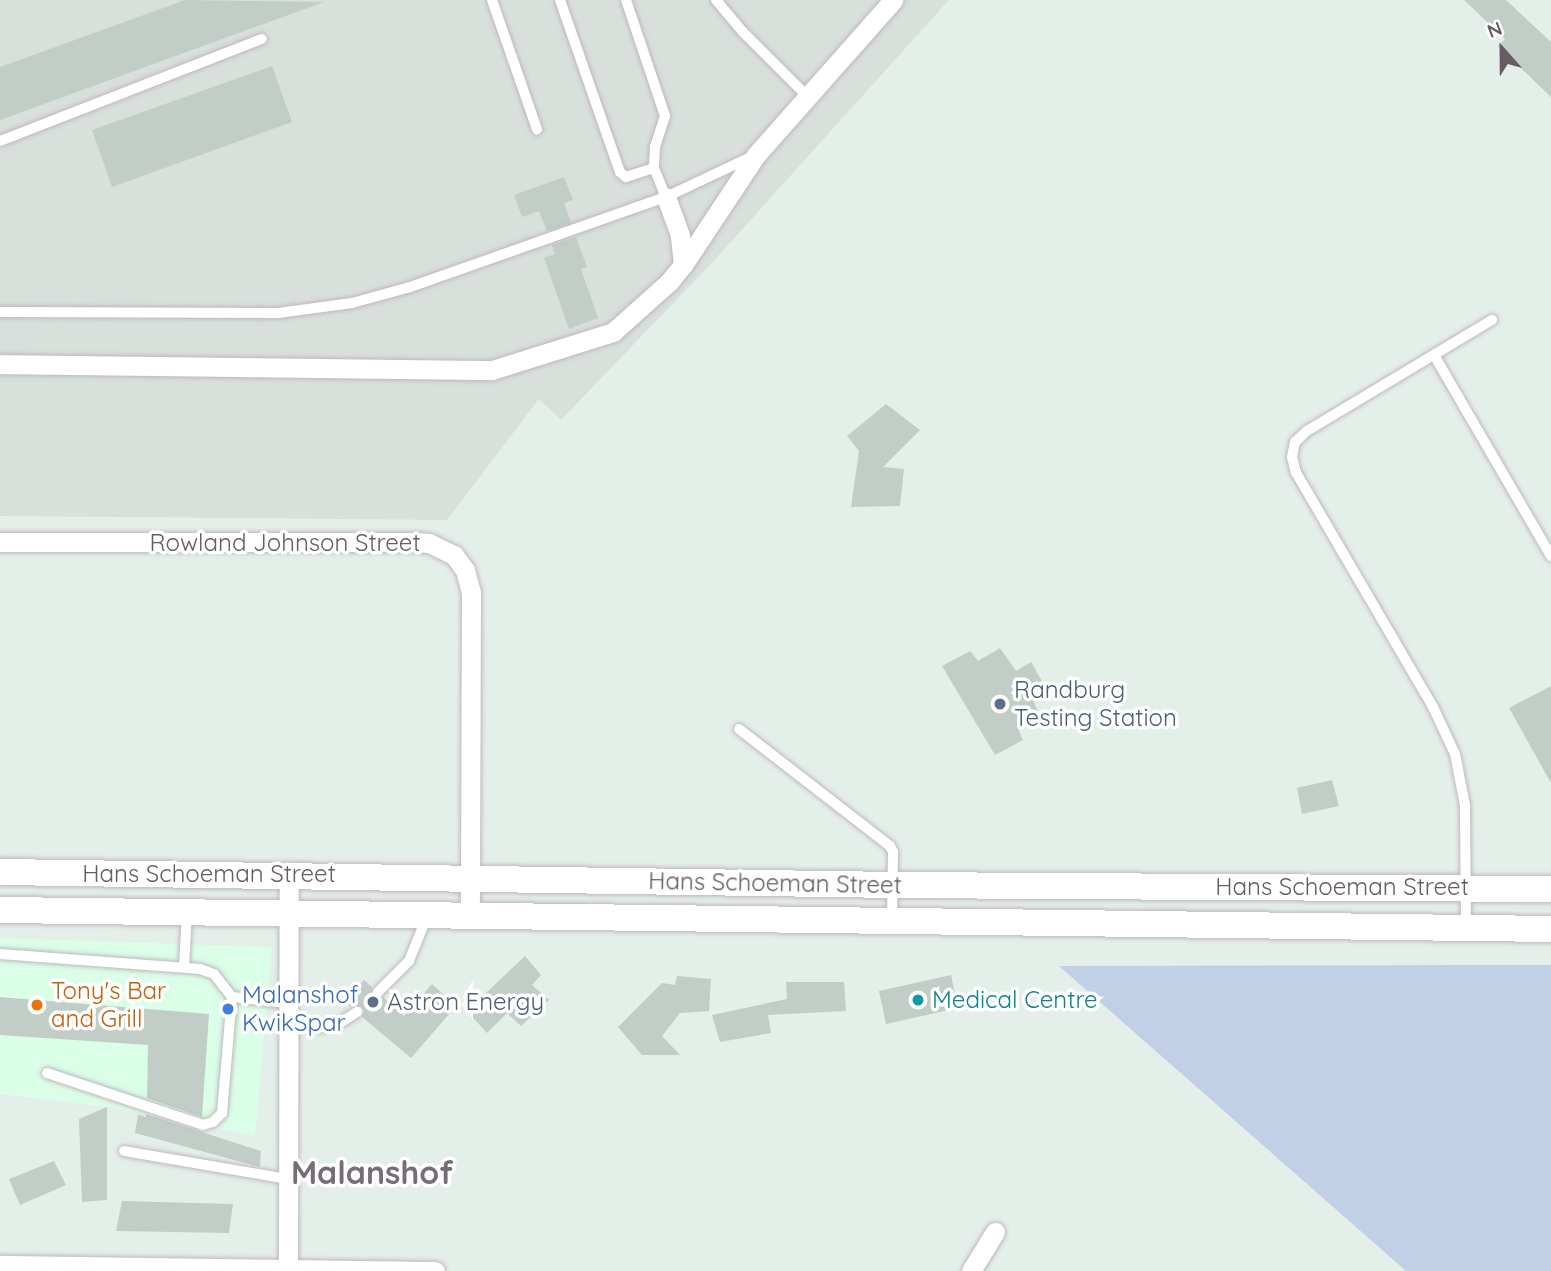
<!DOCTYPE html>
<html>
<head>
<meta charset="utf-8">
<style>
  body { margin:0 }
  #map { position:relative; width:1551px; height:1271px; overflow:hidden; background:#e5efe9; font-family:Quicksand,sans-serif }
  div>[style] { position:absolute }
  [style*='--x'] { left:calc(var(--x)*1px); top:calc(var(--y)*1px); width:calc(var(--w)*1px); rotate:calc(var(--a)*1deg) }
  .commercial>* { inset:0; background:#dbfee9 }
  .industrial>* { inset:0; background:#d9e0dc }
  .green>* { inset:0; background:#c1cfe7 }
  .building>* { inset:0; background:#c3cdc7 }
  .roads { filter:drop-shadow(0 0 2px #bfb7bd) drop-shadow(0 0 2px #bfb7bd) }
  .service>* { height:10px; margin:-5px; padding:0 5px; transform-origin:5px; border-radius:5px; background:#fff }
  .minor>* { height:19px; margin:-9.5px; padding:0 9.5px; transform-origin:9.5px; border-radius:9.5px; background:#fff }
  .secondary>* { height:26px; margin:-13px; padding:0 13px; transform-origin:13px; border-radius:13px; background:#fff }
  .dots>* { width:19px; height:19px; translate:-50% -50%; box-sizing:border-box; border:4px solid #fff; border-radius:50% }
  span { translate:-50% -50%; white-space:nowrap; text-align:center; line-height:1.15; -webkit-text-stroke:7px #fff; paint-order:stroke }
  .street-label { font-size:24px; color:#655c64 }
  .service-label { font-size:24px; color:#4e5e75 }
  .left { translate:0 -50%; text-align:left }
  .food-label { font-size:24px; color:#c56008 }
  .shop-label { font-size:24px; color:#366cbe }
  .culture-label { font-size:24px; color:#0d838f }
  .district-label { font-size:32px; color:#776d76; font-weight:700 }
  .north { position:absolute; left:1467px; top:14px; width:70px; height:70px; -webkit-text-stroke:5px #fff; paint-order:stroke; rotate:339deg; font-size:19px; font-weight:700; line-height:28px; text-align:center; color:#655c64 }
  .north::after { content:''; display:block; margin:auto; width:24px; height:32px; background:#655c64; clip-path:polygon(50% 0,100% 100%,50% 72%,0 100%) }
</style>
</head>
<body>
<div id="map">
  <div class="commercial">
    <i style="clip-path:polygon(0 938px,272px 947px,255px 1136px,107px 1107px,0 1094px)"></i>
  </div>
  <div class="industrial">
    <i style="clip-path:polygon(0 0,949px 0,710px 265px,561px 420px,539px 399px,447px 520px,0 516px)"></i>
  </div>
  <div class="green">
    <i style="clip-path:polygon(1551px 965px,1551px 1271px,1406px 1271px,1059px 966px)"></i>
  </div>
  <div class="building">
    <i style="clip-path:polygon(185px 0,324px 2px,0 120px,0 67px)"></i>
    <i style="clip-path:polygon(1464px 0,1506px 0,1551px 42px,1551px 97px,1498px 46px,1505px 39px)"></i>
    <i style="clip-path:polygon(272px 66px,292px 122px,112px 187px,92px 130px)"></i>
    <i style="clip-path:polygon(564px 177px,573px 200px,564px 203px,571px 223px,547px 231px,539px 211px,522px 217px,514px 195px)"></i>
    <i style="clip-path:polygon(576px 237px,587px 267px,581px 269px,598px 318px,569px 329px,544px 258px,555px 254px,552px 245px)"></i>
    <i style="clip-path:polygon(886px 404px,920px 430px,883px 467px,904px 469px,900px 506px,851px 507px,859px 451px,847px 436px)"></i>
    <i style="clip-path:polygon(1000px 648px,1016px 671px,1031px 662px,1043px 683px,1030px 692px,1040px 717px,1017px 727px,1023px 740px,995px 755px,942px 666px,970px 651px,978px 661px)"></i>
    <i style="clip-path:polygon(1551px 686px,1551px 783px,1509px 708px)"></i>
    <i style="clip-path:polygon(1332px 780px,1339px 806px,1302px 814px,1297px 788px)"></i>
    <i style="clip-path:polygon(525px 956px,541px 975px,532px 985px,549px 1000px,521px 1026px,507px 1013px,487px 1033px,467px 1011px)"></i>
    <i style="clip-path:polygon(951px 975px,958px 1008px,886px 1024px,879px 991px)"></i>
    <i style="clip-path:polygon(677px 976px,711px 979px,709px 1011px,680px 1013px,662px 1036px,680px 1055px,642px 1055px,618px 1027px,662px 983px,675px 985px)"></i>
    <i style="clip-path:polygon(364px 980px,372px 987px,373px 998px,383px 997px,404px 1016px,432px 984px,456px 1006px,411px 1058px,362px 1017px,364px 1011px,361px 1006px,351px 1007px,345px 1001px)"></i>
    <i style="clip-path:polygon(786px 982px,844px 982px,846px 1011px,768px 1015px,771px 1033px,720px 1042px,712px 1015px,787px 999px)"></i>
    <i style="clip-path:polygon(0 997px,209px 1014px,202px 1117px,147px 1098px,148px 1045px,0 1035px)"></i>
    <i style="clip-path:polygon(107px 1107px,107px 1200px,82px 1202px,79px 1119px)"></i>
    <i style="clip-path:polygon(146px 1114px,261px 1151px,260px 1167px,135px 1133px,138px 1115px,146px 1117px)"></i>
    <i style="clip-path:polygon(54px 1161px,66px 1185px,20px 1205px,9px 1179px)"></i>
    <i style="clip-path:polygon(122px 1201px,233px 1204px,229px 1233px,116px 1231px)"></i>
  </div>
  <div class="roads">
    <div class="service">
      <i style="--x:492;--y:0;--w:137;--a:70.8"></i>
      <i style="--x:560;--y:0;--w:182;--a:70.8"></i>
      <i style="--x:620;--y:172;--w:8;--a:40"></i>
      <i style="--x:626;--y:177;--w:29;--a:-18"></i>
      <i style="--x:626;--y:0;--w:122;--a:71.4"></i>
      <i style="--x:665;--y:116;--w:33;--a:108"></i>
      <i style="--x:655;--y:147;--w:21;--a:93"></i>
      <i style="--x:654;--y:168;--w:31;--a:68"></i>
      <i style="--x:716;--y:0;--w:40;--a:50"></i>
      <i style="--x:742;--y:31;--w:93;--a:45"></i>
      <i style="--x:0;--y:141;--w:281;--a:-21.3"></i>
      <i style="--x:0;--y:312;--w:278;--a:0.2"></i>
      <i style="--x:278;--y:313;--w:75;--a:-7.7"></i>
      <i style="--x:352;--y:303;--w:60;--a:-15.4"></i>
      <i style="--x:410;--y:287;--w:271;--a:-19.4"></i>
      <i style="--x:666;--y:197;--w:92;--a:-25.2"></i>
      <i style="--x:1434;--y:355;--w:233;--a:59.8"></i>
      <i style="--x:739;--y:729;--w:191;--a:37.8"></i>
      <i style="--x:890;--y:846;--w:7;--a:63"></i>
      <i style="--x:893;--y:852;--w:68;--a:90.8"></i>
      <i style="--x:1466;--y:927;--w:122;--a:-90.5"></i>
      <i style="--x:1465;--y:805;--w:52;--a:-101.1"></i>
      <i style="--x:1455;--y:754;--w:52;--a:-115.1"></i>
      <i style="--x:1433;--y:707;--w:271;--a:-120.3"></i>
      <i style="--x:1296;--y:473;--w:16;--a:-104"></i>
      <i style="--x:1292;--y:457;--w:15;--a:-79"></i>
      <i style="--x:1295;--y:442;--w:16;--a:-43"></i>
      <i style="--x:1307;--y:431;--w:216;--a:-31"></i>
      <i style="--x:0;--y:954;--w:201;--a:4.3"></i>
      <i style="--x:200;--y:969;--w:15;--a:20"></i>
      <i style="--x:214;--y:974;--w:29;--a:52"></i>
      <i style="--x:184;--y:967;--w:55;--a:-86.9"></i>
      <i style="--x:378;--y:992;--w:44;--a:-45"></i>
      <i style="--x:409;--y:961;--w:45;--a:-68"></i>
      <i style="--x:289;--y:1022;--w:32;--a:9"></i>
      <i style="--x:321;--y:1027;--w:23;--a:-15"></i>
      <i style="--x:343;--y:1021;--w:17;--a:-33"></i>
      <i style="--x:47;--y:1073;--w:164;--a:18.4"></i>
      <i style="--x:203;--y:1125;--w:10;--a:-17"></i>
      <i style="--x:213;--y:1122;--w:13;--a:-45"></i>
      <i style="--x:222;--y:1113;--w:116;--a:-85.1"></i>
      <i style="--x:232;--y:997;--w:57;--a:6"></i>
      <i style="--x:124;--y:1151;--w:166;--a:9.7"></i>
    </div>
    <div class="minor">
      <i style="--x:683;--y:265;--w:132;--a:-56.4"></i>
      <i style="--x:756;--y:155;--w:207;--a:-48.5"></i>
      <i style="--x:0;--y:364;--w:492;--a:0.7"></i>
      <i style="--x:492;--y:370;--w:127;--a:-17.4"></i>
      <i style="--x:613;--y:332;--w:75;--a:-41.8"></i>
      <i style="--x:669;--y:282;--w:22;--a:-51"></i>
      <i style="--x:683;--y:265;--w:30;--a:-96"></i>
      <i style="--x:680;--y:235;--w:40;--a:-110.2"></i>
      <i style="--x:0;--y:542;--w:416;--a:0"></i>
      <i style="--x:416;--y:542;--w:13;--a:4"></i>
      <i style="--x:429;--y:543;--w:28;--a:26"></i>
      <i style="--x:454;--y:555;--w:19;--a:54"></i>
      <i style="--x:465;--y:570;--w:23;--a:75"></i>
      <i style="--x:471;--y:592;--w:324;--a:90.2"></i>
      <i style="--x:0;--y:1265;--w:435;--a:0.8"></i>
      <i style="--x:288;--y:1271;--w:396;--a:-89.9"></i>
      <i style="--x:971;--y:1271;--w:46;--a:-58.4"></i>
    </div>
    <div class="secondary">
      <i style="--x:0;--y:872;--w:893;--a:0.83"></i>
      <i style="--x:893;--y:885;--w:658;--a:0.35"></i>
      <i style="--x:0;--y:910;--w:1551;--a:0.7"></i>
    </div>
  </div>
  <div class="dots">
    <i style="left:1000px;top:704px;background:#5c6f8a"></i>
    <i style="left:918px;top:1000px;background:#0f9aa8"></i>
    <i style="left:373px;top:1002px;background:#5c6f8a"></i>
    <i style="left:37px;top:1005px;background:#e8710a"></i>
    <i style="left:228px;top:1009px;background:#3f7fe0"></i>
  </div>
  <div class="street-label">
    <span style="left:285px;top:543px">Rowland Johnson Street</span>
    <span style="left:209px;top:874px">Hans Schoeman Street</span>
    <span style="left:775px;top:883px;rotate:1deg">Hans Schoeman Street</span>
    <span style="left:1342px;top:887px">Hans Schoeman Street</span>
  </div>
  <div class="service-label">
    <span class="left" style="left:1014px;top:704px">Randburg<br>Testing Station</span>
    <span class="left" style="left:387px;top:1002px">Astron Energy</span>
  </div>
  <div class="food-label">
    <span class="left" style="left:51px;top:1005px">Tony's Bar<br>and Grill</span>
  </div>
  <div class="shop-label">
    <span class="left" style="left:242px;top:1009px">Malanshof<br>KwikSpar</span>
  </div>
  <div class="culture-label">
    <span class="left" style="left:932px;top:1000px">Medical Centre</span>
  </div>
  <div class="district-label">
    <span style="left:372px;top:1172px">Malanshof</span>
  </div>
  <div class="north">N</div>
</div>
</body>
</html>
